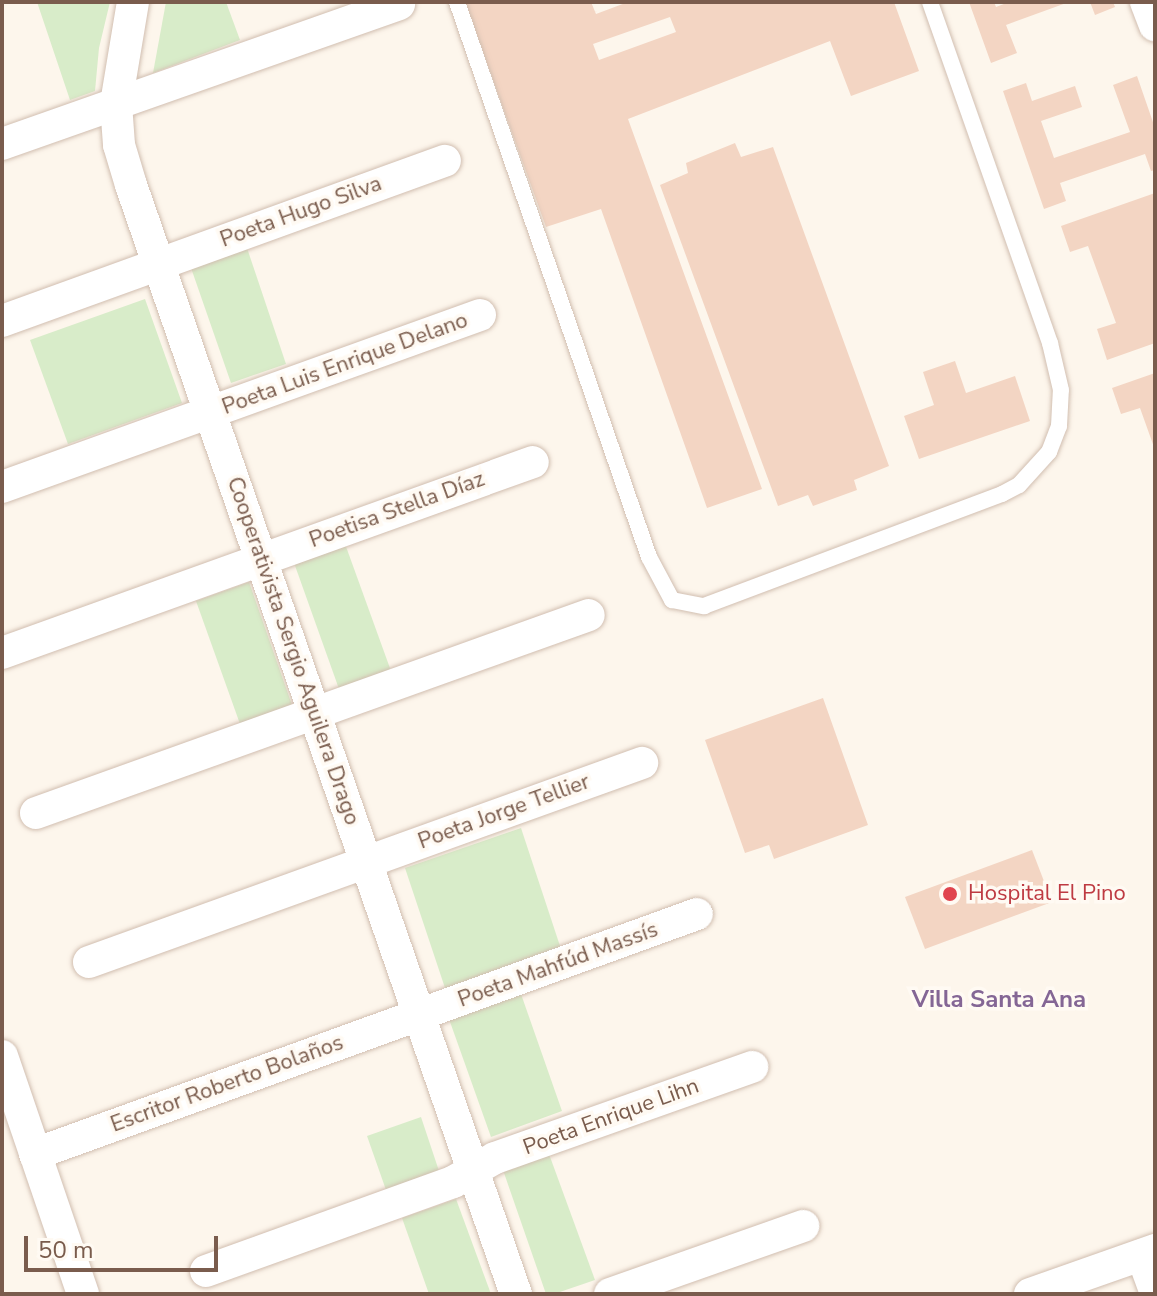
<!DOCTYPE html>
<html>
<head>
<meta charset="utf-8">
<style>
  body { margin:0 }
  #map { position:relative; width:1157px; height:1296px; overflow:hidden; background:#fdf6ec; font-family:"Nunito Sans",sans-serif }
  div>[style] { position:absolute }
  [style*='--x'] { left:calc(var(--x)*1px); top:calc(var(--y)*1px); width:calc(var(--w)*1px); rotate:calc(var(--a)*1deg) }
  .green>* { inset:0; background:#d8ecc9 }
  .building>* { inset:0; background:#f3d5c3 }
  .roads { filter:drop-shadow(0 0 2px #d1beb0) drop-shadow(0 0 2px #d1beb0) }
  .lane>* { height:16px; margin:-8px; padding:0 8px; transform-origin:8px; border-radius:8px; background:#fff }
  .street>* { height:32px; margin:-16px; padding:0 16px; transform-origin:16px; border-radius:16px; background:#fff }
  .dots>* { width:22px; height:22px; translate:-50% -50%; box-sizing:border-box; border:4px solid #fffaf3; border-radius:50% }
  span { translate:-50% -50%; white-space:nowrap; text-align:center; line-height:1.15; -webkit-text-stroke:7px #fffaf3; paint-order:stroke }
  .street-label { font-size:22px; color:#7a5c4d }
  .health-label { font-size:22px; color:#be3a42 }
  .left { translate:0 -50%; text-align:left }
  .neighbourhood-label { font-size:24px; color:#846695; font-weight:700 }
  .frame { position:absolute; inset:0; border:4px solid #7a5c4d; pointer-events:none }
  .scale { position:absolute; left:24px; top:1236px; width:194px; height:36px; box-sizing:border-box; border:4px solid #7a5c4d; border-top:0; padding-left:10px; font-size:24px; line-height:28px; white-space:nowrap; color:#7a5c4d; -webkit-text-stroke:6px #fffaf3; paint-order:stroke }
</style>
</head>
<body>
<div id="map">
  <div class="green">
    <i style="clip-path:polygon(37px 2px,110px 2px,99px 48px,95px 91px,70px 100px)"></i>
    <i style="clip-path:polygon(166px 2px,226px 2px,240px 40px,153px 73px)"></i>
    <i style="clip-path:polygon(246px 245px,286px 364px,231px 383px,190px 265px)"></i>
    <i style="clip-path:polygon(145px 299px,182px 403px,68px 444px,30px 340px)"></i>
    <i style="clip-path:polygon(344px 541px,391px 671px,339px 689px,293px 560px)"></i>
    <i style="clip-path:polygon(249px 582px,292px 705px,240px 724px,196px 601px)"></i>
    <i style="clip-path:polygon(521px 828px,561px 949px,446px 991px,405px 868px)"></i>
    <i style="clip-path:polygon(521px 994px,562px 1111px,491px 1137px,449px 1019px)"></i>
    <i style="clip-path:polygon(421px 1117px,439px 1171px,386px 1190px,367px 1136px)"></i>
    <i style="clip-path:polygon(549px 1154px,595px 1280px,554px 1294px,546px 1294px,503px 1170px)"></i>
    <i style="clip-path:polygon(456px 1199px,491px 1294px,429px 1294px,402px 1218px)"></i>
  </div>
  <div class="building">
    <i style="clip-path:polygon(evenodd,465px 2px,591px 2px,596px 14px,628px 2px,894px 2px,919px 71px,851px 96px,830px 41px,628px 119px,762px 489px,707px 508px,601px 209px,546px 227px,465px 2px,670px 17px,676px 32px,599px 60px,593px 44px,670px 17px)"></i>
    <i style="clip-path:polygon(969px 2px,994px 2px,996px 7px,1009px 2px,1069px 2px,1006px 25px,1017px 53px,991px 63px)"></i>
    <i style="clip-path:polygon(1090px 2px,1113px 2px,1115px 7px,1095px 15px)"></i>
    <i style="clip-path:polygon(1137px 76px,1155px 128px,1155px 170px,1151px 171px,1145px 154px,1060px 183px,1066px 201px,1044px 209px,1003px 91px,1026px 83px,1032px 101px,1075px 86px,1082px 107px,1041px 121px,1054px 158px,1130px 132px,1113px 85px)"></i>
    <i style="clip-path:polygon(735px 143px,741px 157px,773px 147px,889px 466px,854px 480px,857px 490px,813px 506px,808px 495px,778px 506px,660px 185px,688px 173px,686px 163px)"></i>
    <i style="clip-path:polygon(1155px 193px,1155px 343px,1107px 360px,1097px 329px,1116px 323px,1088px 246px,1070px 252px,1061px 226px)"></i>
    <i style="clip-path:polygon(955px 361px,966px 393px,1015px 376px,1030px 421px,919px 459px,904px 416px,934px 405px,923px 372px)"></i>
    <i style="clip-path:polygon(1155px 373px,1155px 450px,1140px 408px,1121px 414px,1112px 388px)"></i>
    <i style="clip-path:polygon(823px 698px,868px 825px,774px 859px,769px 845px,745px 853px,705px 740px)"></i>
    <i style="clip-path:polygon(1032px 850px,1052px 902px,925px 949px,905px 897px)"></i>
  </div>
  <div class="roads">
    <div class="lane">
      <i style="--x:457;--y:2;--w:587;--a:70.92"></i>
      <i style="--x:649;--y:557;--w:49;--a:61.9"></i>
      <i style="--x:672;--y:600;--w:33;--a:11"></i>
      <i style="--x:704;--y:606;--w:318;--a:-20.6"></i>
      <i style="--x:1002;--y:494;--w:19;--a:-28"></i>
      <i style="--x:1019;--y:485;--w:45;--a:-47.7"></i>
      <i style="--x:1049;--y:452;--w:28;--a:-69"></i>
      <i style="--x:1059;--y:426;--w:36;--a:-87"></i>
      <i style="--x:1061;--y:390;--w:48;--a:-103.2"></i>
      <i style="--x:1050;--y:343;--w:361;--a:-109.4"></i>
    </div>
    <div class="street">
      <i style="--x:133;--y:2;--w:103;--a:99.5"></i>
      <i style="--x:116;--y:104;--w:41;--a:85.8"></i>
      <i style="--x:119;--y:145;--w:42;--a:73.3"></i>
      <i style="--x:131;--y:185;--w:1174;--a:70.86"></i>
      <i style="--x:1146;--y:2;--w:25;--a:69"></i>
      <i style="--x:2;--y:144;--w:421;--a:-19.4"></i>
      <i style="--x:2;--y:321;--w:471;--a:-19.9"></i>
      <i style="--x:2;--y:487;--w:508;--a:-19.79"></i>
      <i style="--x:2;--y:653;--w:564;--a:-19.78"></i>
      <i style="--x:36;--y:813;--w:587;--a:-19.7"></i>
      <i style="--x:89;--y:962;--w:588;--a:-19.79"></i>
      <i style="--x:2;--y:1056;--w:251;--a:71.2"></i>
      <i style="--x:35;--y:1154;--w:704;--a:-19.93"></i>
      <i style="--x:1142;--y:1255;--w:38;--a:70"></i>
      <i style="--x:206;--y:1271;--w:263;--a:-19.8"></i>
      <i style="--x:453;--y:1182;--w:48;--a:-29.7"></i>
      <i style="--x:495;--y:1158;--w:273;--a:-19.5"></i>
      <i style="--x:610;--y:1294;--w:205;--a:-19.4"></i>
      <i style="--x:1030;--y:1294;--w:133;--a:-19.4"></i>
    </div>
  </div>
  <div class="dots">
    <i style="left:950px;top:894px;background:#e0444e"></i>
  </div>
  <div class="street-label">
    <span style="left:301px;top:212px;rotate:-20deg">Poeta Hugo Silva</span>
    <span style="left:345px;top:364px;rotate:-20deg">Poeta Luis Enrique Delano</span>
    <span style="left:397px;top:510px;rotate:-20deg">Poetisa Stella Díaz</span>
    <span style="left:293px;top:651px;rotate:71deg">Cooperativista Sergio Aguilera Drago</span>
    <span style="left:504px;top:812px;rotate:-20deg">Poeta Jorge Tellier</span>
    <span style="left:558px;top:965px;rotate:-20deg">Poeta Mahfúd Massís</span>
    <span style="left:227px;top:1084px;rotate:-20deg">Escritor Roberto Bolaños</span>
    <span style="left:611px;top:1117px;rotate:-20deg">Poeta Enrique Lihn</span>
  </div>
  <div class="health-label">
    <span class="left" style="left:968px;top:894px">Hospital El Pino</span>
  </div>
  <div class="neighbourhood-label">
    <span style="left:999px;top:1000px">Villa Santa Ana</span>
  </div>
  <div class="frame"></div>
  <div class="scale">50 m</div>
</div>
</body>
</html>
